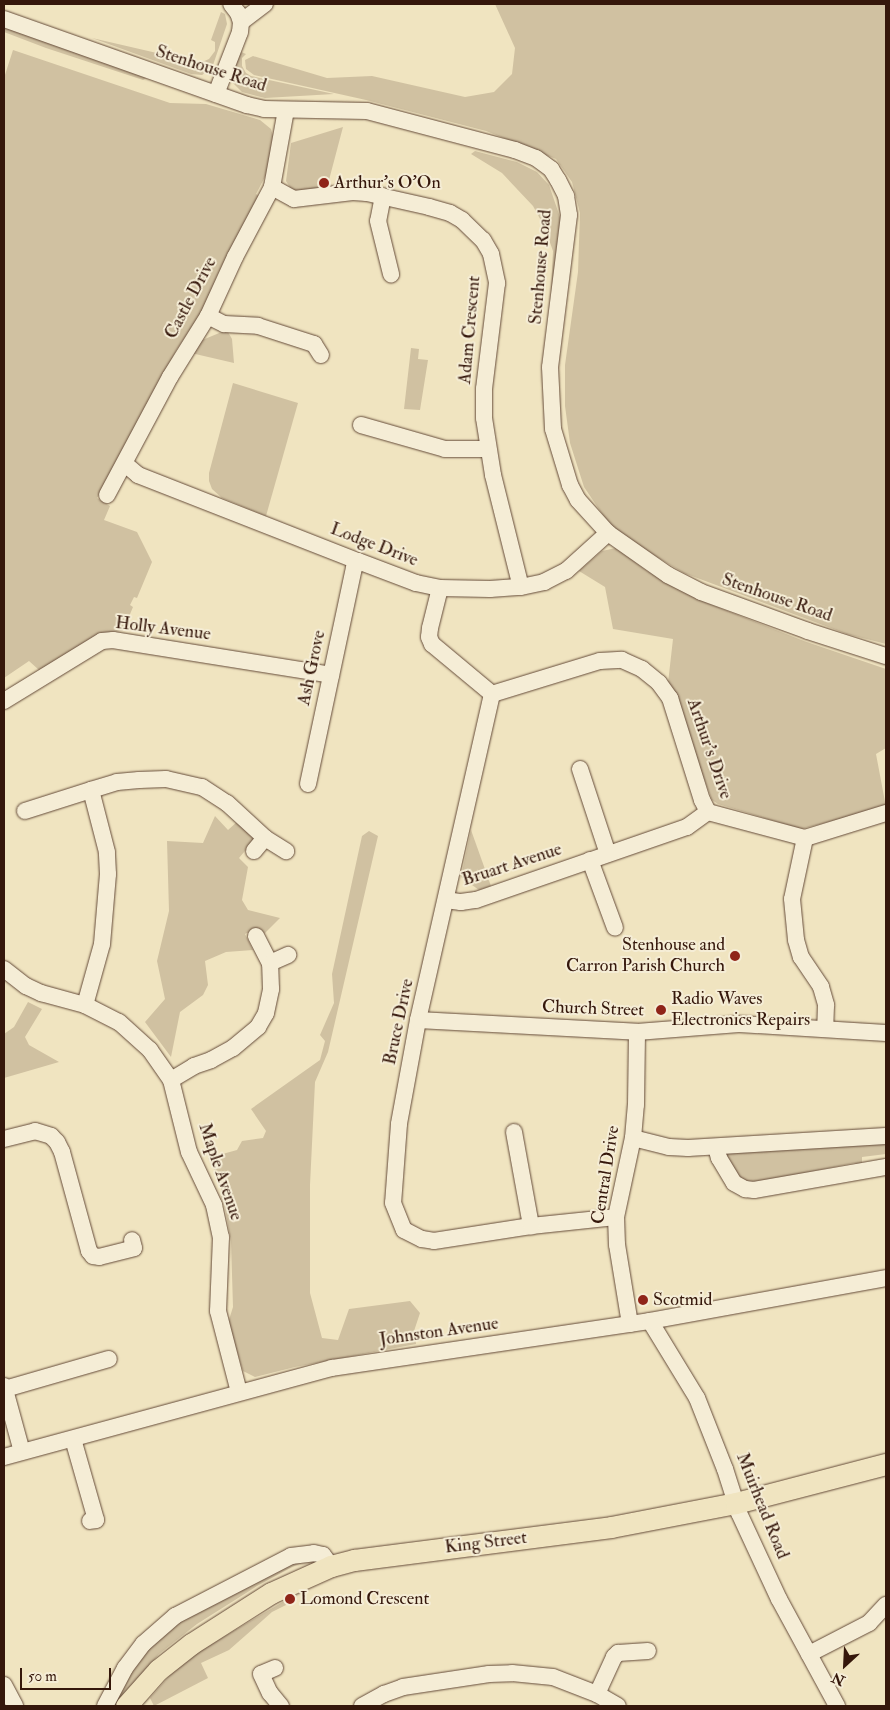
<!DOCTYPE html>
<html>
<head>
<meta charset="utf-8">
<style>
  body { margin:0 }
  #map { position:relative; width:890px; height:1710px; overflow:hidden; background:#f0e4c0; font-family:"IM FELL Double Pica",serif }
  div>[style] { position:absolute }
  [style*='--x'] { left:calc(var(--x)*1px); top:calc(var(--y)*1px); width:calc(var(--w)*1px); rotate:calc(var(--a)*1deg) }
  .green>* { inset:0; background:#d0c1a1 }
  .roads { filter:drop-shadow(0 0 1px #644a38) drop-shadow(0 0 1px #644a38) }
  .minor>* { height:16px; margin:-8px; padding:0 8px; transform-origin:8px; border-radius:8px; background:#f5edd6 }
  .major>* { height:21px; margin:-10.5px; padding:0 10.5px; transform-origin:10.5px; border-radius:10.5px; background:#f0e4c0 }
  .dots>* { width:14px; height:14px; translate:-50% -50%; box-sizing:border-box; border:2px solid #f5edd6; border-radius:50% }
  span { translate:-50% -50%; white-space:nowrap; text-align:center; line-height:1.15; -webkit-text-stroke:4px #f5edd6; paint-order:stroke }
  .street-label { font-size:18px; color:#35170b }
  .poi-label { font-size:18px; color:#35170b }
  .left { translate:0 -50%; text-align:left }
  .right { translate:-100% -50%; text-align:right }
  .frame { position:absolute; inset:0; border:5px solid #35170b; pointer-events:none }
  .north { position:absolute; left:820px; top:1640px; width:50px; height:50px; -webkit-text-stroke:4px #f5edd6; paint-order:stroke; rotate:205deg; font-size:14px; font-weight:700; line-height:20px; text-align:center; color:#35170b }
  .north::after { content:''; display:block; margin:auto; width:18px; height:22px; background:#35170b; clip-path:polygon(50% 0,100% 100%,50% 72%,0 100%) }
  .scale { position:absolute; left:20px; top:1668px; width:91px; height:22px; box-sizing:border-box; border:2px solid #35170b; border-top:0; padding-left:6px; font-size:15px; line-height:18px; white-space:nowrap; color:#35170b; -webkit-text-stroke:4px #f5edd6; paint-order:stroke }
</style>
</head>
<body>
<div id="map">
  <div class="green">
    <i style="clip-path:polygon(495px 4px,886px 4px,886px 644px,847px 634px,684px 573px,635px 544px,609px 524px,584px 487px,570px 443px,565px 406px,565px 365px,578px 272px,580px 213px,572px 182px,556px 159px,486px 131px,366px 100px,254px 75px,246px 69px,245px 60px,253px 56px,327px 78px,372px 76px,465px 97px,494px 92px,512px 74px,515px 48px)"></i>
    <i style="clip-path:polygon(221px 12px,225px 14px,227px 24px,212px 68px,202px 75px,191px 74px,92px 38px,200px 63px,209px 59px,215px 51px,215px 42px,211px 40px)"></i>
    <i style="clip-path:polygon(4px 27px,147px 78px,143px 80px,46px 48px,4px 32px)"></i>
    <i style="clip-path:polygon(13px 50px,170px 103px,206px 104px,260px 120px,271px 129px,273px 136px,271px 146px,274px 149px,266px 175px,256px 194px,259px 196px,217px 276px,206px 306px,177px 349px,97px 498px,110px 506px,104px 520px,137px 532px,152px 562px,137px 598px,134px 597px,130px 605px,133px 607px,123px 631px,110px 632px,39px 670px,29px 661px,4px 678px,4px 78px)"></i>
    <i style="clip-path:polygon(241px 52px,246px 54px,242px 58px,242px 66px,246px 73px,251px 76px,334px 94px,265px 98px,242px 92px,232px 82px,233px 71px)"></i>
    <i style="clip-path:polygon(343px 127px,329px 180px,319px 182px,319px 188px,297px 192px,291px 189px,286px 181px,291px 143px)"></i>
    <i style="clip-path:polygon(475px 151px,517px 162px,537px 172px,549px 185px,562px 223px,549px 336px,553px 251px,544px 226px,533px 206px,502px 173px,471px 154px)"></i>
    <i style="clip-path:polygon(224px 331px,228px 332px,232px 339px,234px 363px,191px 353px,200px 341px)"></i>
    <i style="clip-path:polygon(411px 348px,419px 349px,418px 359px,428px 360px,420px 410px,404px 409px)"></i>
    <i style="clip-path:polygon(233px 383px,298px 403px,266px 516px,222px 498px,212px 489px,209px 481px,209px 473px)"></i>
    <i style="clip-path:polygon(616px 548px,647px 571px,697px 599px,804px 641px,886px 669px,886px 748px,876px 754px,886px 807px,801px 829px,718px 804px,712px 800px,668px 683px,673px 639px,613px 629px,605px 587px,579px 571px,602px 551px)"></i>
    <i style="clip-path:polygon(215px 816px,228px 830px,238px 821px,255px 839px,239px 858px,248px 867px,242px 900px,248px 910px,280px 918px,264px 934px,257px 928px,245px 934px,253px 950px,226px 952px,205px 961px,208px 985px,203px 995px,180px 1012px,171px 1057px,145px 1022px,165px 999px,157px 961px,169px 911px,167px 841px,203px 843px)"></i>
    <i style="clip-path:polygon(471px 830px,491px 886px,479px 890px,461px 877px)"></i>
    <i style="clip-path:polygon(369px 831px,378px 836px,328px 1052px,315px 1082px,310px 1185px,310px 1293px,322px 1338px,338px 1340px,349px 1309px,410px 1301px,420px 1313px,414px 1331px,416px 1344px,295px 1367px,255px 1377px,243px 1371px,228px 1323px,233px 1307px,231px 1242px,225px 1208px,221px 1197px,221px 1182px,208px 1158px,237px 1150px,242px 1141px,263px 1138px,266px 1131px,251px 1109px,320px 1060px,325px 1041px,320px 1035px,334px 1003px,332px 974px,362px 836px)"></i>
    <i style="clip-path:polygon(28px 1002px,42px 1009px,25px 1037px,29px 1045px,59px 1062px,4px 1078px,4px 1034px,14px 1027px)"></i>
    <i style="clip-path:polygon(886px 1139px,886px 1154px,862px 1157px,862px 1166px,854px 1163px,764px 1181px,760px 1185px,738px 1180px,726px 1155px,728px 1152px)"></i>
    <i style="clip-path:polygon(314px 1558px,292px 1567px,257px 1586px,197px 1624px,159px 1654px,114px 1706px,110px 1706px,134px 1661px,163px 1628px,283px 1564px)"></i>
    <i style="clip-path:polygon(286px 1600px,288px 1604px,272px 1612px,229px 1650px,201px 1663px,208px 1678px,154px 1706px,150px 1698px,171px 1674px,193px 1655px)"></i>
  </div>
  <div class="roads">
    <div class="minor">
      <i style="--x:4;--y:19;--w:258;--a:19.5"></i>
      <i style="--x:247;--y:105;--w:17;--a:13"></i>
      <i style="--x:264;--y:109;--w:103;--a:1.1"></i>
      <i style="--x:367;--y:111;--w:153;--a:14.8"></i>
      <i style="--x:515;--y:150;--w:22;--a:21"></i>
      <i style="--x:536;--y:158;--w:19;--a:36"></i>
      <i style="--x:551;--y:169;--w:13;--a:58"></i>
      <i style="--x:558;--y:180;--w:18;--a:63"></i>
      <i style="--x:566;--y:196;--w:19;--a:81"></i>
      <i style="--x:569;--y:215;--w:153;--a:97.1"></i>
      <i style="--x:550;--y:367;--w:62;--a:87.2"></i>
      <i style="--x:553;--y:429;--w:59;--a:73.1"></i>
      <i style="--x:570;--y:485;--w:17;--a:62"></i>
      <i style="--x:578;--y:500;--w:45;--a:47.7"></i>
      <i style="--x:608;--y:533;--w:73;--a:35"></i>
      <i style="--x:668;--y:575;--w:37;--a:27"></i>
      <i style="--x:701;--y:592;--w:114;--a:20"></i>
      <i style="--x:808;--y:631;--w:82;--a:17.8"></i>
      <i style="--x:241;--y:22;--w:30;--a:-37"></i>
      <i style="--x:216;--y:94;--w:66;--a:-68.8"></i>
      <i style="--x:240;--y:32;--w:10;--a:-84"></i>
      <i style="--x:241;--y:22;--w:9;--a:-108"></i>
      <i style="--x:238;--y:13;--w:11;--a:-128"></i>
      <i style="--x:272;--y:187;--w:25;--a:29"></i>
      <i style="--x:294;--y:199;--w:59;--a:-6.8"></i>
      <i style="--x:353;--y:192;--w:14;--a:4"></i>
      <i style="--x:367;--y:193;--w:64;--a:12.7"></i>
      <i style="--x:429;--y:207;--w:22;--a:16"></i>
      <i style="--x:450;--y:213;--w:14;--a:30"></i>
      <i style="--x:462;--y:220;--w:29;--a:44"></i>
      <i style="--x:483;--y:240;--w:16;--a:60"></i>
      <i style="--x:491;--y:254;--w:30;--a:78"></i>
      <i style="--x:497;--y:283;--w:107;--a:97"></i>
      <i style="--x:484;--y:389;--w:29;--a:90"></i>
      <i style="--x:484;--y:418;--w:58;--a:81"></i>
      <i style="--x:493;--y:475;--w:115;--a:76"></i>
      <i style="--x:383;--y:196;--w:25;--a:101"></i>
      <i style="--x:378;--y:221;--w:55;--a:76.2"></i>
      <i style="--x:208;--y:316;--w:18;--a:27"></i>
      <i style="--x:224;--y:324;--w:34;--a:3"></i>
      <i style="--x:258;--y:326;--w:59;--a:17.8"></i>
      <i style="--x:314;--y:344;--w:13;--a:58"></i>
      <i style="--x:361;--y:425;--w:87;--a:15.9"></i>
      <i style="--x:445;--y:449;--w:43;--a:0"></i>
      <i style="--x:125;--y:464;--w:17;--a:40"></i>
      <i style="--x:138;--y:475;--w:236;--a:21.4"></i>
      <i style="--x:358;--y:561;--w:62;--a:20.8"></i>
      <i style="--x:416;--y:583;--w:25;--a:12"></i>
      <i style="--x:440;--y:588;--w:50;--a:1.1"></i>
      <i style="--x:490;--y:589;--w:31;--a:-4"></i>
      <i style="--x:521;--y:587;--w:24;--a:-12"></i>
      <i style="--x:544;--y:582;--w:25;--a:-27"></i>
      <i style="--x:566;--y:571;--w:57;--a:-42.1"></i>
      <i style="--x:107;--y:495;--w:134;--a:-61.9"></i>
      <i style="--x:170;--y:377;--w:72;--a:-58.1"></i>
      <i style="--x:208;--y:316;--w:65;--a:-65.4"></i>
      <i style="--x:235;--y:257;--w:79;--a:-62.1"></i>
      <i style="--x:272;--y:187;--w:78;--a:-79.7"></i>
      <i style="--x:440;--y:588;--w:41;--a:104"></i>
      <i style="--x:430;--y:628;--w:9;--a:96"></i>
      <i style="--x:429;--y:637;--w:8;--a:67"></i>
      <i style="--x:432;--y:644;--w:78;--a:39.8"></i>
      <i style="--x:492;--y:694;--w:113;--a:-17"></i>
      <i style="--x:600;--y:661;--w:22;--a:-3"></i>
      <i style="--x:622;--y:660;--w:22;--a:24"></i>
      <i style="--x:642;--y:669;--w:22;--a:39"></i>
      <i style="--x:659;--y:683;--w:19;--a:54"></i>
      <i style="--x:670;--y:698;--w:107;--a:72.6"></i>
      <i style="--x:702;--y:800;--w:13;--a:63"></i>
      <i style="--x:708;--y:812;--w:100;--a:15"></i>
      <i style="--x:805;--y:838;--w:85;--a:-17.2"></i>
      <i style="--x:492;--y:694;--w:334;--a:102.8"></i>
      <i style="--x:418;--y:1020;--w:106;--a:100.4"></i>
      <i style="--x:399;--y:1124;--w:79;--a:94.3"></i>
      <i style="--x:393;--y:1203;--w:29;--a:68"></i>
      <i style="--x:404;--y:1230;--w:20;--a:27"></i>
      <i style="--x:422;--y:1239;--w:12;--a:9"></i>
      <i style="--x:434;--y:1241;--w:98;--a:-8.8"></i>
      <i style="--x:531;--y:1226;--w:85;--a:-6"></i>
      <i style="--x:4;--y:701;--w:115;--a:-31.5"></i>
      <i style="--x:102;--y:641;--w:11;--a:-5"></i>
      <i style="--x:113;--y:640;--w:221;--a:9.1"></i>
      <i style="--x:580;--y:769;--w:89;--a:71.8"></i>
      <i style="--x:308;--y:784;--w:221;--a:-78"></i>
      <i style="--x:354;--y:568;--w:8;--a:-60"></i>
      <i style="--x:25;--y:811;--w:69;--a:-17.7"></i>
      <i style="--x:805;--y:838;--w:62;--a:102"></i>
      <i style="--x:792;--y:899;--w:41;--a:84.4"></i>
      <i style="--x:796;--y:940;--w:18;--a:74"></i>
      <i style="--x:801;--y:957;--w:36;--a:56"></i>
      <i style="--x:821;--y:987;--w:19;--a:74"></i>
      <i style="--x:826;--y:1005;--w:24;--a:92"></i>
      <i style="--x:254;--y:851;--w:17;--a:-50"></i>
      <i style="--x:590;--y:860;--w:72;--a:69.8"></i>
      <i style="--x:446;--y:900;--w:15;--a:8"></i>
      <i style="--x:461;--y:902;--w:15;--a:-8"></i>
      <i style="--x:476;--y:900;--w:223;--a:-19.1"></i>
      <i style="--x:687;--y:827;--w:26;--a:-36"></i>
      <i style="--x:256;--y:936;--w:30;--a:63"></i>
      <i style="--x:4;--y:969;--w:28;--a:38"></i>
      <i style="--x:26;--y:986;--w:17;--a:25"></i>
      <i style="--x:41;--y:993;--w:46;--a:15.3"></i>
      <i style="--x:85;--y:1005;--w:38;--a:27"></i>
      <i style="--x:119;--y:1022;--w:42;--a:42.1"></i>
      <i style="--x:150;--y:1050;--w:37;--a:55"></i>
      <i style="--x:171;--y:1080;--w:74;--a:76"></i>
      <i style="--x:189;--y:1152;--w:59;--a:64.7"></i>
      <i style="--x:214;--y:1205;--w:33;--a:78"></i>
      <i style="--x:221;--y:1237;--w:74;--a:92.3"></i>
      <i style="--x:218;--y:1311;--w:84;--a:75.5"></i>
      <i style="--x:85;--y:1005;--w:63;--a:-74.4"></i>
      <i style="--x:102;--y:944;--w:70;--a:-85.1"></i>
      <i style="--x:108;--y:874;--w:22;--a:-93"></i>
      <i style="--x:107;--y:852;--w:64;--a:-104.5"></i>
      <i style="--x:91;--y:790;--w:27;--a:-17"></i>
      <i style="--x:117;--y:782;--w:22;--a:-5"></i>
      <i style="--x:139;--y:780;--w:27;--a:-2"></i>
      <i style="--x:166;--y:779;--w:37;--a:13"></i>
      <i style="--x:202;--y:787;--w:30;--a:33"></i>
      <i style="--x:227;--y:803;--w:52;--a:42.6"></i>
      <i style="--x:265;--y:838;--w:25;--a:32"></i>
      <i style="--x:418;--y:1020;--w:219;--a:3.1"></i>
      <i style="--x:637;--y:1032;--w:102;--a:-4.5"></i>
      <i style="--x:739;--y:1024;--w:147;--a:3.5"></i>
      <i style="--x:171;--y:1080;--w:27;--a:-31"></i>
      <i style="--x:194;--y:1066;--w:18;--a:-19"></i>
      <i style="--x:211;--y:1060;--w:25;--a:-29"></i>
      <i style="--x:233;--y:1048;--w:33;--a:-40"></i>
      <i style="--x:258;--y:1027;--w:16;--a:-60"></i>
      <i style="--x:266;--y:1013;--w:25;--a:-78"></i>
      <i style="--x:271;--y:989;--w:26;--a:-92"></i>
      <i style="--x:270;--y:963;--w:20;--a:-24"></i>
      <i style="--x:514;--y:1132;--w:96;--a:79.7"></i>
      <i style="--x:633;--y:1138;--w:37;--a:14"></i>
      <i style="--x:669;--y:1147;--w:19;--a:3"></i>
      <i style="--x:688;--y:1148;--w:198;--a:-3.5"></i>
      <i style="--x:4;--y:1139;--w:32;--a:-14"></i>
      <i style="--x:35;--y:1131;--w:17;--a:17"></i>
      <i style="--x:51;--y:1136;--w:8;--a:45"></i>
      <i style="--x:57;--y:1142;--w:11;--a:63"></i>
      <i style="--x:62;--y:1152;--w:103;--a:74.7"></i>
      <i style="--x:89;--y:1251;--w:6;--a:51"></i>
      <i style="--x:93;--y:1256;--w:6;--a:9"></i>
      <i style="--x:99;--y:1257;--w:36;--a:-14"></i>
      <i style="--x:134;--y:1248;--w:8;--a:-104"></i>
      <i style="--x:716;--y:1147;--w:11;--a:75"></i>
      <i style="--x:719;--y:1158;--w:29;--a:59"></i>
      <i style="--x:734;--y:1183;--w:13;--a:29"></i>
      <i style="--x:745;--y:1189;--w:9;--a:6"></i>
      <i style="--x:754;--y:1190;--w:134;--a:-9.9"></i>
      <i style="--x:650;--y:1321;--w:90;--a:58.6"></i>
      <i style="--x:697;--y:1398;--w:76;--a:68.5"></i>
      <i style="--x:725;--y:1469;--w:46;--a:72.3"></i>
      <i style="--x:739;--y:1513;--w:95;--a:65.1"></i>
      <i style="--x:779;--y:1599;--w:122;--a:61.5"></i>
      <i style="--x:630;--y:1324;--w:80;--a:-99.3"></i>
      <i style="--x:617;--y:1245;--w:28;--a:-92"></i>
      <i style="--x:616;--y:1217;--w:81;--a:-77.9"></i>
      <i style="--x:633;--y:1138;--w:33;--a:-85"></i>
      <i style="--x:636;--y:1105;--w:73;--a:-89.2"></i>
      <i style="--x:4;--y:1386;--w:68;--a:74.7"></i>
      <i style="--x:5;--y:1389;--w:108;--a:-16.1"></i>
      <i style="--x:73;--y:1439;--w:84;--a:74.1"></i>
      <i style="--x:96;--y:1520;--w:6;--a:171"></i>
      <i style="--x:4;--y:1457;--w:340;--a:-15.2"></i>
      <i style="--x:332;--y:1368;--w:321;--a:-8.4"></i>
      <i style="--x:650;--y:1321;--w:240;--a:-10.3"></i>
      <i style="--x:809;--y:1654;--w:68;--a:-27.3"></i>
      <i style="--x:869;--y:1623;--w:25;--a:-47"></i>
      <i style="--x:275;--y:1668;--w:15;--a:157"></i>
      <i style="--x:261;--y:1674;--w:21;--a:65"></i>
      <i style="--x:270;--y:1693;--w:17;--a:50"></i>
      <i style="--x:4;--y:1685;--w:24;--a:62"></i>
      <i style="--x:597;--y:1694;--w:41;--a:-65.3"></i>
      <i style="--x:614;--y:1657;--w:6;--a:-45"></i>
      <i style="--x:618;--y:1653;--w:30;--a:-4"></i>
      <i style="--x:105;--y:1706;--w:43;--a:-62.2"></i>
      <i style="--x:125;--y:1668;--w:30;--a:-53"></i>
      <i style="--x:143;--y:1644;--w:43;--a:-41.2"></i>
      <i style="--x:175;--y:1616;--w:131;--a:-27.3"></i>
      <i style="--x:291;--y:1556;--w:23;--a:-7"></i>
      <i style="--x:314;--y:1553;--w:9;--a:13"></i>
      <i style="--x:323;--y:1555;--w:14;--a:54"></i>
      <i style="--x:362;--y:1706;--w:25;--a:-29"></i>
      <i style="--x:384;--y:1694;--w:20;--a:-20"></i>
      <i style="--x:403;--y:1687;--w:87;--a:-8.6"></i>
      <i style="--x:489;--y:1674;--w:23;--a:-2"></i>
      <i style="--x:512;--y:1673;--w:41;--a:5.6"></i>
      <i style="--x:553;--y:1677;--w:47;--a:21.1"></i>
      <i style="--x:597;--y:1694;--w:24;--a:30"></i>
    </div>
    <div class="major">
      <i style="--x:126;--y:1706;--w:48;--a:-48.4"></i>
      <i style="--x:158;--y:1670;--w:42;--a:-38.2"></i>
      <i style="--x:191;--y:1644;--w:95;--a:-32.5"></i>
      <i style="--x:271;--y:1593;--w:66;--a:-24.2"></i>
      <i style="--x:331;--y:1566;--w:24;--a:-15"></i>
      <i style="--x:354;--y:1560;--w:259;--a:-7.3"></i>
      <i style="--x:611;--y:1527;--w:127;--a:-10.9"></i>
      <i style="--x:736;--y:1503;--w:155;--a:-14.6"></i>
    </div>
  </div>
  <div class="dots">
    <i style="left:324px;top:183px;background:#8f2418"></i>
    <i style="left:735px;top:956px;background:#8f2418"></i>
    <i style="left:661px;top:1010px;background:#8f2418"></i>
    <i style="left:643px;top:1300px;background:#8f2418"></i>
    <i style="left:290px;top:1599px;background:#8f2418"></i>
  </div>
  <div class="street-label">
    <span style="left:211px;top:69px;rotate:18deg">Stenhouse Road</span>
    <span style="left:541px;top:267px;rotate:-85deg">Stenhouse Road</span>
    <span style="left:191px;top:298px;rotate:-62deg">Castle Drive</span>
    <span style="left:470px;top:330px;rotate:-85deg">Adam Crescent</span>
    <span style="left:374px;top:545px;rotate:21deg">Lodge Drive</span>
    <span style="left:777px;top:598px;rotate:19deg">Stenhouse Road</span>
    <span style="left:163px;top:629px;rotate:7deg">Holly Avenue</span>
    <span style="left:312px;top:668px;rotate:-78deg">Ash Grove</span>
    <span style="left:709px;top:749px;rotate:71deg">Arthur's Drive</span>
    <span style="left:512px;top:865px;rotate:-18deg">Bruart Avenue</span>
    <span style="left:593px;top:1009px;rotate:2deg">Church Street</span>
    <span style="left:399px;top:1022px;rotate:-78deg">Bruce Drive</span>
    <span style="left:220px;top:1172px;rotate:71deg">Maple Avenue</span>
    <span style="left:606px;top:1175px;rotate:-81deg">Central Drive</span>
    <span style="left:439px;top:1332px;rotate:-8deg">Johnston Avenue</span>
    <span style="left:762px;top:1506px;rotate:68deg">Muirhead Road</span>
    <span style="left:486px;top:1543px;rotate:-7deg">King Street</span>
  </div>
  <div class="poi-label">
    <span class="left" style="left:334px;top:183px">Arthur's O'On</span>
    <span class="right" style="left:725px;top:956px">Stenhouse and<br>Carron Parish Church</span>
    <span class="left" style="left:671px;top:1010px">Radio Waves<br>Electronics Repairs</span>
    <span class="left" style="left:653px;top:1300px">Scotmid</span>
    <span class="left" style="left:300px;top:1599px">Lomond Crescent</span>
  </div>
  <div class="frame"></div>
  <div class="north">N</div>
  <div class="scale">50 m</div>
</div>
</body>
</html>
